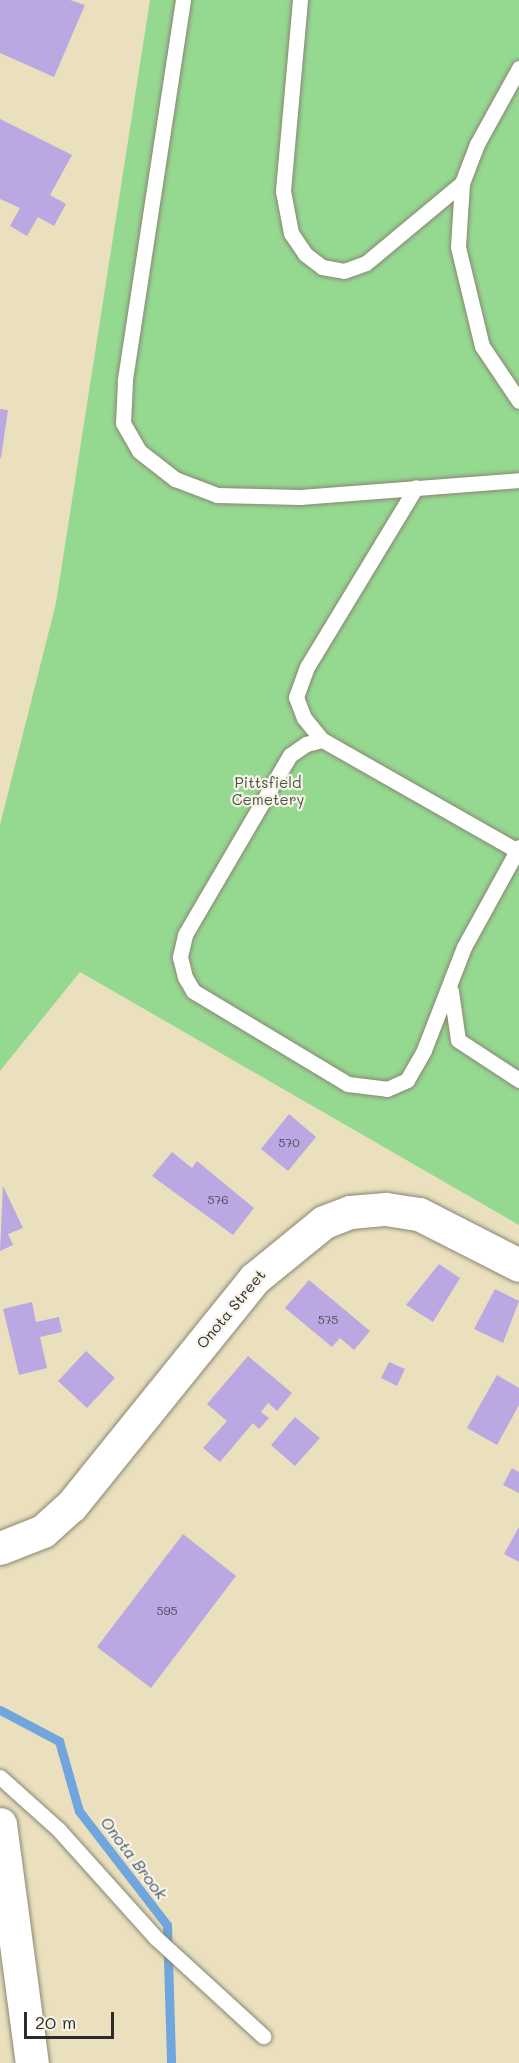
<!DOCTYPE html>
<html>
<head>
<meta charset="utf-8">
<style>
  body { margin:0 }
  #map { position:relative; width:519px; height:2063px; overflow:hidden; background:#eae0be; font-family:Mali,sans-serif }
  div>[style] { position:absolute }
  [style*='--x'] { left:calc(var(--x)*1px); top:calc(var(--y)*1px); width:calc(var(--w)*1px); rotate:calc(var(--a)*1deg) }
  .green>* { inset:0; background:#95d991 }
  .stream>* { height:9px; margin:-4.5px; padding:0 4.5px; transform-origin:4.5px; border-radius:4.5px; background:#70a5dd }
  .building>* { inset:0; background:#bba7e1 }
  .roads { filter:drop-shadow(0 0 2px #8a8674) drop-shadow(0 0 2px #8a8674) }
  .service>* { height:15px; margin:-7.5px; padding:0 7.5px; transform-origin:7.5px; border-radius:7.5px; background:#fff }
  .tertiary>* { height:33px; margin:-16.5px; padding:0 16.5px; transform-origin:16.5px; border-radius:16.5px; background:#fff }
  span { translate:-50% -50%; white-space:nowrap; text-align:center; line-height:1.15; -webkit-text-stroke:4.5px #f7f3e8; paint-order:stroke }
  .number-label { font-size:12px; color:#4f4a58 }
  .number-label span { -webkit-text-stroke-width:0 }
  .park-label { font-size:15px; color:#465644 }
  .street-label { font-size:15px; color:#2b2b2b }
  .water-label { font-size:16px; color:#435669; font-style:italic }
  .scale { position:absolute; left:24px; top:2012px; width:90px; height:27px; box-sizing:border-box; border:3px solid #2b2b2b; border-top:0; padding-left:8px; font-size:18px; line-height:21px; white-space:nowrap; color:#2b2b2b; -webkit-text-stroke:4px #f7f3e8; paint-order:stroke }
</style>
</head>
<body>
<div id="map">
  <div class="green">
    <i style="clip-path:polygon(150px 0,519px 0,519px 1225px,80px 972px,0 1071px,0 825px,56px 603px)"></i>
  </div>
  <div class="stream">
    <i style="--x:0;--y:1710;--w:67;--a:27.7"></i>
    <i style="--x:59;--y:1741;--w:73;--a:74.1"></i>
    <i style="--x:79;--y:1811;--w:144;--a:52.3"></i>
    <i style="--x:167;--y:1925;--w:138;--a:88.3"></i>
  </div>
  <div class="building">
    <i style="clip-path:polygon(0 0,70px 0,85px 5px,54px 77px,0 53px)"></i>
    <i style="clip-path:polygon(0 119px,72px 155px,50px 195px,66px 204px,54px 226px,38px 217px,27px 236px,10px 226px,20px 208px,0 199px)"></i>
    <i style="clip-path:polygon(0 409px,8px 410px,1px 458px,0 458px)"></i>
    <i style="clip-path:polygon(289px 1114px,316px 1137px,288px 1171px,261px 1149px)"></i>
    <i style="clip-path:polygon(172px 1152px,192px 1168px,197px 1161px,254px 1208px,233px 1235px,152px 1176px)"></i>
    <i style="clip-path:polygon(3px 1186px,23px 1228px,8px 1234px,13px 1245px,0 1251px)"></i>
    <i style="clip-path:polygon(439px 1264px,460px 1278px,433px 1322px,406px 1305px)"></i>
    <i style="clip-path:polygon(309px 1280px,370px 1331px,354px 1350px,340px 1338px,332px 1347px,285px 1308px)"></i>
    <i style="clip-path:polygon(495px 1289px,519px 1301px,503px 1343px,474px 1329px)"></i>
    <i style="clip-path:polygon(32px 1302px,36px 1322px,59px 1317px,62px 1332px,40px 1337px,47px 1368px,19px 1375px,3px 1309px)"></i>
    <i style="clip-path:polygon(86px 1351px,115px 1378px,87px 1408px,58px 1381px)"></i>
    <i style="clip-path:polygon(248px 1356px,292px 1393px,277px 1411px,268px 1403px,261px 1412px,269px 1418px,259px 1429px,253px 1423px,220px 1462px,203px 1448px,227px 1421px,207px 1404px)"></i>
    <i style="clip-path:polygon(389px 1362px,405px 1369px,397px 1386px,381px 1378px)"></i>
    <i style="clip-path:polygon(497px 1375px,519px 1388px,519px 1405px,497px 1445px,467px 1428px)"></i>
    <i style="clip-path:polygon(295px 1417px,320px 1438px,295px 1466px,271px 1445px)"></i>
    <i style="clip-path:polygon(512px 1468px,519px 1472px,519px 1493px,503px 1485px)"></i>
    <i style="clip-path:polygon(519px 1527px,519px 1562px,504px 1554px)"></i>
    <i style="clip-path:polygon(183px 1534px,236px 1576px,151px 1688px,97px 1647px)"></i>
  </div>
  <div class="roads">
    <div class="service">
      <i style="--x:183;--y:0;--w:385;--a:98.7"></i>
      <i style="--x:125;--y:381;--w:42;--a:92.7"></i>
      <i style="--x:123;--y:423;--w:32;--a:60"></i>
      <i style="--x:139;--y:451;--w:46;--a:37.9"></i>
      <i style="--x:175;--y:479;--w:45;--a:20.9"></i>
      <i style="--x:217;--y:495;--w:83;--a:1.4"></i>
      <i style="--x:300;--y:497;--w:220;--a:-4.4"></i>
      <i style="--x:300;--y:0;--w:192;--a:95.1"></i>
      <i style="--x:283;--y:191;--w:43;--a:79.2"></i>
      <i style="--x:291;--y:233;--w:25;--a:56"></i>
      <i style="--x:305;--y:254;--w:21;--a:37"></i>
      <i style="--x:322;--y:267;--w:22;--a:10"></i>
      <i style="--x:344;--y:271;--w:23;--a:-20"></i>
      <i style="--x:366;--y:263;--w:125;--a:-39.8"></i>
      <i style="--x:519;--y:68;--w:87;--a:118.9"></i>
      <i style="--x:477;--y:144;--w:42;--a:111"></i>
      <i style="--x:462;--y:183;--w:64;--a:93.6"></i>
      <i style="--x:458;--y:247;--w:102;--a:76.4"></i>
      <i style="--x:482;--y:346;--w:66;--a:56.1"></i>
      <i style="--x:322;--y:740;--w:28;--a:-129"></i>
      <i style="--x:304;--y:718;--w:22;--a:-111"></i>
      <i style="--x:296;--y:697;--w:32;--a:-70"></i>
      <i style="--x:307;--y:667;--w:210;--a:-58.8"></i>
      <i style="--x:516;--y:850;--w:223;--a:-150.4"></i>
      <i style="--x:322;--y:740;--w:16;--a:166"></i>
      <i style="--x:306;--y:744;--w:19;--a:145"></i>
      <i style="--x:290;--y:755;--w:208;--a:120.3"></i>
      <i style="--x:185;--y:935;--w:23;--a:103"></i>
      <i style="--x:180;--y:957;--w:21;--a:76"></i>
      <i style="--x:185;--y:977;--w:16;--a:60"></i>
      <i style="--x:193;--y:991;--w:181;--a:31"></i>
      <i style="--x:348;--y:1084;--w:39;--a:7"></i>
      <i style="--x:387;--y:1089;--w:22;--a:-24"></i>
      <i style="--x:407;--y:1080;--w:34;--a:-60"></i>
      <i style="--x:424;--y:1050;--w:110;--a:-68.8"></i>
      <i style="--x:464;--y:947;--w:114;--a:-61.2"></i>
      <i style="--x:451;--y:991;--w:49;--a:81.9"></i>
      <i style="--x:458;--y:1040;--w:73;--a:33.3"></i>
      <i style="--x:0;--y:1777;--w:79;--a:41.9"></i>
      <i style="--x:59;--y:1830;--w:144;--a:48.1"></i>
      <i style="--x:155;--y:1937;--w:147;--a:42.5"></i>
    </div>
    <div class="tertiary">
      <i style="--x:0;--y:1548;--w:46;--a:-21.6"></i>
      <i style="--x:43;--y:1531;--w:38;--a:-42"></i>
      <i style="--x:71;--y:1506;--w:292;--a:-51.1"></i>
      <i style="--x:254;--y:1279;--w:90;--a:-39.2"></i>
      <i style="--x:324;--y:1222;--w:28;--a:-21"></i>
      <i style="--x:350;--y:1212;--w:36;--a:-5"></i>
      <i style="--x:386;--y:1209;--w:33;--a:9"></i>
      <i style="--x:419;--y:1214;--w:112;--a:27"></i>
      <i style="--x:0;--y:1824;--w:241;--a:82.4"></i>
    </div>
  </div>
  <div class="number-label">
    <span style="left:289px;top:1143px">570</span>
    <span style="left:218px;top:1200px">576</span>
    <span style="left:328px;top:1320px">575</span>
    <span style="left:167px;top:1611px">595</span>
  </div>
  <div class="park-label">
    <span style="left:268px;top:791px">Pittsfield<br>Cemetery</span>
  </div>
  <div class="street-label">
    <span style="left:231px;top:1309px;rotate:-50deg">Onota Street</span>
  </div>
  <div class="water-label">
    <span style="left:134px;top:1858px;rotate:53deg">Onota Brook</span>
  </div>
  <div class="scale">20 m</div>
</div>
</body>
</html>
